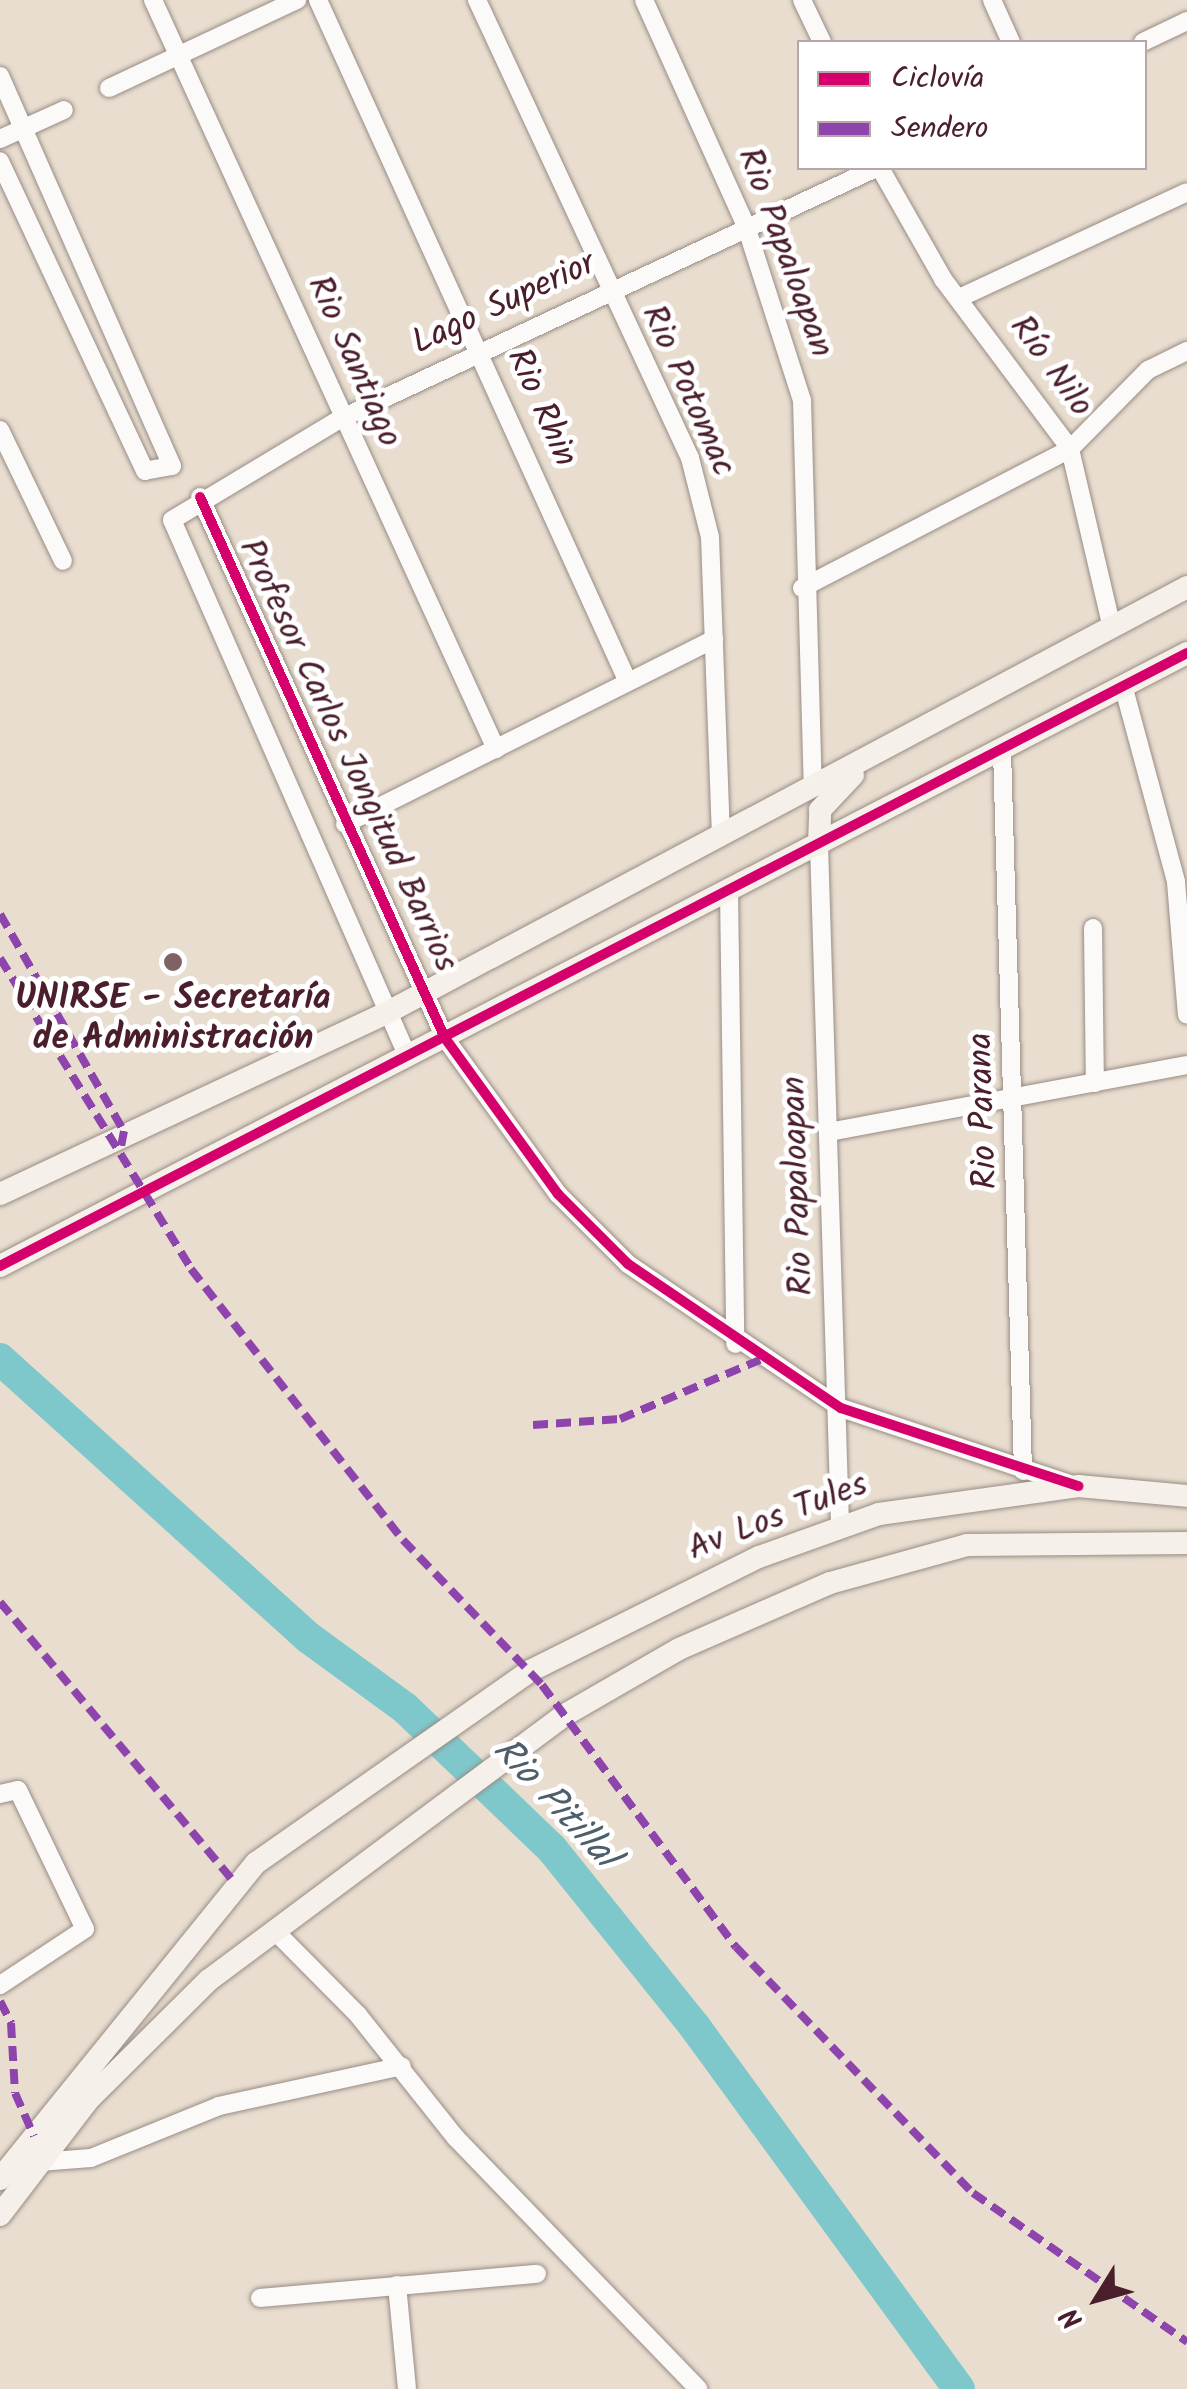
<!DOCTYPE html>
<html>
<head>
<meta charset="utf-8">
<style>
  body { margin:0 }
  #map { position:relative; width:1187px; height:2389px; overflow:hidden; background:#e8ddce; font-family:Kalam,sans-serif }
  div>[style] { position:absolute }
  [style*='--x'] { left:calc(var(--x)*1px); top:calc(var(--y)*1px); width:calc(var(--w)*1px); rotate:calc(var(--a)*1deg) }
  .river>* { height:32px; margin:-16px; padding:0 16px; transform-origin:16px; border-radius:16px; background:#7ec8cb }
  .roads { filter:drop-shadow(0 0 2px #988c86) drop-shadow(0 0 2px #988c86) }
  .street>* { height:18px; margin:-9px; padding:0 9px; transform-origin:9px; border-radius:9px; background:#fcfaf8 }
  .secondary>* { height:22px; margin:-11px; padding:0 11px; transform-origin:11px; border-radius:11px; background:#f5f1ea }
  .quiet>* { height:8px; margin-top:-4px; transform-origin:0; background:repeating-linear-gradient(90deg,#8e44ad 0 15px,transparent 0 23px) }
  .cycleway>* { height:10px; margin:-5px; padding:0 5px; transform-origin:5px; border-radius:5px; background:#d6006c }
  .dots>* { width:28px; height:28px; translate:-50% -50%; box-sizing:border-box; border:5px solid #fff; border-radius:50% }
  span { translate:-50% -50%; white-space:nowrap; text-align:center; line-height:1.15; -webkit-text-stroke:10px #fff; paint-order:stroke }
  .street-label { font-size:35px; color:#4a1f2b }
  .poi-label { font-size:35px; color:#4a1f2b; font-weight:700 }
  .water-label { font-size:38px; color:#4d5f6b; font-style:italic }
  .legend { position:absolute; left:797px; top:40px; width:350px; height:130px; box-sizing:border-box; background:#fff; border:2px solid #b7a5aa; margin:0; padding:12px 18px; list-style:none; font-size:30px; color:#4a1f2b }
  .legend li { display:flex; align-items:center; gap:20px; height:50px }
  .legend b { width:50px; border:2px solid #b7a5aa }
  .north { position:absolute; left:1047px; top:2249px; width:100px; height:100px; -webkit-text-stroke:8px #fff; paint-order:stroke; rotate:233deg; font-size:28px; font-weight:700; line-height:40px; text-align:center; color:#4a1f2b }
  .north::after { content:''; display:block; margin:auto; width:35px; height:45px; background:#4a1f2b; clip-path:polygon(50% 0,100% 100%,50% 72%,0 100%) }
</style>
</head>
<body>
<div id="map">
  <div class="river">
    <i style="--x:0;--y:1359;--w:416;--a:42.1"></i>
    <i style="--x:309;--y:1638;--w:119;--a:36.1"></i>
    <i style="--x:405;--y:1708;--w:204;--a:43.8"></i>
    <i style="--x:552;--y:1849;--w:228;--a:51.2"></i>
    <i style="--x:695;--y:2027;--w:448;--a:53.9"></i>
  </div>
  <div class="roads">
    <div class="street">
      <i style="--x:153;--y:0;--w:824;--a:65.39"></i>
      <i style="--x:318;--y:0;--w:747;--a:65.56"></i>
      <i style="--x:477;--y:0;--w:505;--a:65.06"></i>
      <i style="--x:690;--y:458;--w:81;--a:75.8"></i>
      <i style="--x:710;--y:537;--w:299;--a:87.9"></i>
      <i style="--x:644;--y:0;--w:248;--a:65.7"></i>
      <i style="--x:746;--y:226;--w:183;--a:72.2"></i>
      <i style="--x:802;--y:400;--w:383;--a:88.4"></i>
      <i style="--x:802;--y:0;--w:47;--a:64.5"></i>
      <i style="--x:992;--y:0;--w:46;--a:65.7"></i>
      <i style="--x:1143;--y:42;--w:49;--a:-25.5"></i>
      <i style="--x:0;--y:76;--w:426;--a:66.2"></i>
      <i style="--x:172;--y:466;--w:27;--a:170"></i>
      <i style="--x:145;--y:471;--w:342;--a:-115.1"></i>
      <i style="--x:109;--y:88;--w:208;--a:-25.1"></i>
      <i style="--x:0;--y:139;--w:70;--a:-24.4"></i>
      <i style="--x:880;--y:168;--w:128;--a:60.4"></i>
      <i style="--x:943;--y:279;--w:212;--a:53.2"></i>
      <i style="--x:1070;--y:449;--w:184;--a:76.8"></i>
      <i style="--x:959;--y:298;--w:251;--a:-24.9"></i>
      <i style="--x:0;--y:430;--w:145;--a:64.3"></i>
      <i style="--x:200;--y:497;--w:594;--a:65.64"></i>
      <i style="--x:445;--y:1038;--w:193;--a:54.1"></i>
      <i style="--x:558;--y:1194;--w:99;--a:45"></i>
      <i style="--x:628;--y:1264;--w:257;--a:34.1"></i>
      <i style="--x:841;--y:1408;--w:241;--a:18.4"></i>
      <i style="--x:802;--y:588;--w:302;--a:-27.4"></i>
      <i style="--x:1070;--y:449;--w:111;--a:-45.4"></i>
      <i style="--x:1148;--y:370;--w:43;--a:-26"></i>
      <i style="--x:1123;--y:685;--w:204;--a:74.9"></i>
      <i style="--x:1176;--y:882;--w:133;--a:85.3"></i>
      <i style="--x:1002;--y:750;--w:721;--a:88.33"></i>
      <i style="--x:345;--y:824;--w:413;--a:-26.6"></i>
      <i style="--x:819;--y:845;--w:679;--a:88.23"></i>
      <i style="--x:729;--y:891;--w:453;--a:89.2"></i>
      <i style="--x:1093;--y:928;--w:155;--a:89.3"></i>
      <i style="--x:407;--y:1055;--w:584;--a:-113.71"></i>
      <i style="--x:172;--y:520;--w:198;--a:-31"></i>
      <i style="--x:342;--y:418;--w:590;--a:-25.09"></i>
      <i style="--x:829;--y:1132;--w:364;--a:-10.6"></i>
      <i style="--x:0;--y:1794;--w:18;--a:-13"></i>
      <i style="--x:18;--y:1790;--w:154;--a:64.3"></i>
      <i style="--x:85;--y:1929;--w:102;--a:146.6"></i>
      <i style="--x:275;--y:1931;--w:118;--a:45.3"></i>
      <i style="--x:358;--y:2015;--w:157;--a:51.5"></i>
      <i style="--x:456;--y:2138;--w:349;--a:46"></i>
      <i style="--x:39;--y:2162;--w:52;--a:-4.4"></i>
      <i style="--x:91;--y:2158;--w:138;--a:-22.1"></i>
      <i style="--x:219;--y:2106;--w:187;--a:-12.3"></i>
      <i style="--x:397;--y:2285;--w:104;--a:84.5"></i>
      <i style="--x:260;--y:2298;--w:278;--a:-5"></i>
    </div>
    <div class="secondary">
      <i style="--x:819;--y:845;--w:35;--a:-88"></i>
      <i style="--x:820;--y:810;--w:48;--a:-46.7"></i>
      <i style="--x:0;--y:1194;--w:431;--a:-25.1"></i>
      <i style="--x:390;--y:1011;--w:903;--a:-28.01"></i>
      <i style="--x:0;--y:1266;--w:1336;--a:-27.31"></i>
      <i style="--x:0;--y:2179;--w:407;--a:-51"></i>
      <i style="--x:256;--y:1863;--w:335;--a:-35"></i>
      <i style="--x:530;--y:1671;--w:256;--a:-26.5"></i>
      <i style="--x:759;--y:1557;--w:127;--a:-19.7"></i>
      <i style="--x:879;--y:1514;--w:201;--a:-8"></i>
      <i style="--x:1078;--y:1486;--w:109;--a:5.2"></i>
      <i style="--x:0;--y:2215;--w:146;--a:-52.5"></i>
      <i style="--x:89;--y:2099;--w:169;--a:-44.8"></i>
      <i style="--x:209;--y:1980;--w:442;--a:-36.7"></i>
      <i style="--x:563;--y:1716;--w:134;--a:-30"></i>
      <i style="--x:679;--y:1649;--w:165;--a:-23.6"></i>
      <i style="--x:830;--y:1583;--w:142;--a:-15.5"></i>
      <i style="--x:967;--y:1545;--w:220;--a:-0.5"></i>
    </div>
  </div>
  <div class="quiet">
    <i style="--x:0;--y:914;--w:250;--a:60.3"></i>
    <i style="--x:124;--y:1131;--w:15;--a:101"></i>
    <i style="--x:0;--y:958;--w:365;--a:58.4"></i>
    <i style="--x:191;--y:1269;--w:344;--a:52"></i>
    <i style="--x:403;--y:1540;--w:201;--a:46.2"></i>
    <i style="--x:542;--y:1685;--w:326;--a:53.5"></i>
    <i style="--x:736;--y:1947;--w:342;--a:46.1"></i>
    <i style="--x:973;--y:2193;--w:261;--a:34.8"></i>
    <i style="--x:533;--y:1425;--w:87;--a:-3.9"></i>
    <i style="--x:620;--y:1419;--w:152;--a:-22.9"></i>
    <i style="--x:0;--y:1602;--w:368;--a:50.1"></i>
    <i style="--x:0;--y:2001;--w:25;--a:63"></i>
    <i style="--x:11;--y:2023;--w:70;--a:86.7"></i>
    <i style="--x:15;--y:2093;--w:47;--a:66.2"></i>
  </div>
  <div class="cycleway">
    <i style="--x:200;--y:497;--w:594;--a:65.64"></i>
    <i style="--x:445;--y:1038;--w:193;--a:54.1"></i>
    <i style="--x:558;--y:1194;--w:99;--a:45"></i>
    <i style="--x:628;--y:1264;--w:257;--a:34.1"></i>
    <i style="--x:841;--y:1408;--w:250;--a:18.2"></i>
    <i style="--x:0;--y:1266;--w:1336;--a:-27.31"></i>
  </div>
  <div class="dots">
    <i style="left:173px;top:962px;background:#816264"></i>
  </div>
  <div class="street-label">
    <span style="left:784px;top:253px;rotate:70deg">Rio Papaloapan</span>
    <span style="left:504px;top:304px;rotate:-25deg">Lago Superior</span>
    <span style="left:353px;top:362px;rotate:66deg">Rio Santiago</span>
    <span style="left:1050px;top:367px;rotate:54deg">Río Nilo</span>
    <span style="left:687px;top:391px;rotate:66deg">Rio Potomac</span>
    <span style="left:541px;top:408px;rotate:66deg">Rio Rhin</span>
    <span style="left:347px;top:756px;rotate:65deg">Profesor Carlos Jongitud Barrios</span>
    <span style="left:984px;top:1111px;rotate:-92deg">Rio Parana</span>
    <span style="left:799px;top:1186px;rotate:-92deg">Rio Papaloapan</span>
    <span style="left:778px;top:1518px;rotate:-21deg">Av Los Tules</span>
  </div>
  <div class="poi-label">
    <span style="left:173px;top:1019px">UNIRSE - Secretaría<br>de Administración</span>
  </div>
  <div class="water-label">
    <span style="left:554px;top:1804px;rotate:47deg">Rio Pitillal</span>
  </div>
  <ul class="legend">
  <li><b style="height:12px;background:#d6006c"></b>Ciclovía</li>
  <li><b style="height:12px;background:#8e44ad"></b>Sendero</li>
  </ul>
  <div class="north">N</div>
</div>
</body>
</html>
